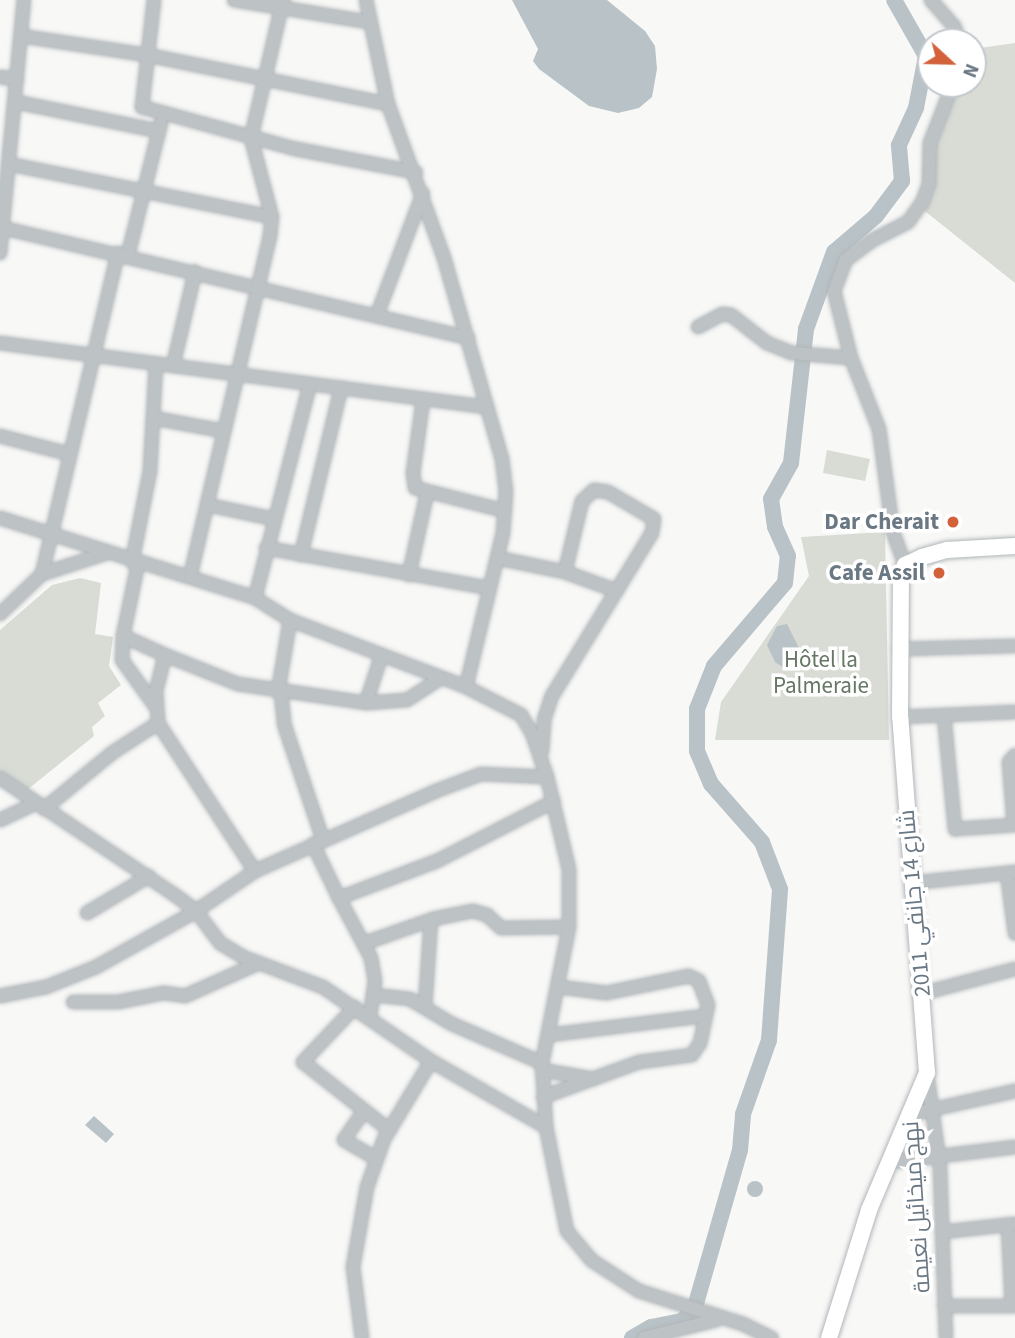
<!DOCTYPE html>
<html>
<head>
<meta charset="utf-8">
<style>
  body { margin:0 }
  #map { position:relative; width:1015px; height:1338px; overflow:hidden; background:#f8f8f6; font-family:"Source Sans 3",Cairo,sans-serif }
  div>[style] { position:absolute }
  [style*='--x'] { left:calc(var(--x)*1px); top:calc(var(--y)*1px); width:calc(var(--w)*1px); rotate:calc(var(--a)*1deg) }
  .green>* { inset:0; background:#d8dcd5 }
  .water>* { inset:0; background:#b9c3c7 }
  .round { border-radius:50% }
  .river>* { height:16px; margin:-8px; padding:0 8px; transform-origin:8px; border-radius:8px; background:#b9c3c7 }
  .roads { filter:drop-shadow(0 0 2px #b1b6ba) drop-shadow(0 0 2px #b1b6ba) }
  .minor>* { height:12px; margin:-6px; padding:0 6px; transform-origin:6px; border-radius:6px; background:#bdc2c5 }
  .major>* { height:16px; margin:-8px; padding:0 8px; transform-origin:8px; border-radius:8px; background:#fff }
  .dots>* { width:19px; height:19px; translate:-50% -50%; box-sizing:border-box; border:4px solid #fff; border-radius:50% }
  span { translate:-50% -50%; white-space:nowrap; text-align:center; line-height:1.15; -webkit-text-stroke:7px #fff; paint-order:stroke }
  .poi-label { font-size:23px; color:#6a7884; font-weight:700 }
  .right { translate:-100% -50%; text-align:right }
  .park-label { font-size:23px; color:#667764 }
  .street-label { font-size:23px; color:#6a7884 }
  .north { position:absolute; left:917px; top:28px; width:70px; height:70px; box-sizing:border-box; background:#fff; border:2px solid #c3c9ce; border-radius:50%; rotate:112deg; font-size:19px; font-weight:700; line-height:28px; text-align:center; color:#6a7884 }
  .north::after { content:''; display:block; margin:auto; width:24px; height:32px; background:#d3623a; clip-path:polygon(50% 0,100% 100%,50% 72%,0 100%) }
</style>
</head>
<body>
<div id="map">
  <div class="green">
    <i style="clip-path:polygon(1015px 43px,1015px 283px,916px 204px,922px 197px,934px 123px,946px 84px,973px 84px,973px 49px)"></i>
    <i style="clip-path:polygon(827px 450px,870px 459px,865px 481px,823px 473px)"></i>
    <i style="clip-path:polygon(885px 532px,889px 740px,715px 740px,721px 702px,809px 576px,801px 537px)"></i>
    <i style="clip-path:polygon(80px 578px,101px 583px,95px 634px,113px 637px,109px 666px,121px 685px,98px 703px,105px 716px,92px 727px,94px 736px,22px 794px,0 780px,0 630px,52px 585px)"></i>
  </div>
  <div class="water">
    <i style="clip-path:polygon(512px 0,607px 0,645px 31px,655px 46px,657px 69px,652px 97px,639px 108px,618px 113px,589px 106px,539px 69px,533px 61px,538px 49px)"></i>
    <i style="clip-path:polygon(787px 624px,800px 650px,794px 650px,792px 664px,784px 668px,775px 662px,767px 645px,777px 626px)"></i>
    <i style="clip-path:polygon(94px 1116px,114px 1134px,106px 1143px,85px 1125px)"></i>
    <i class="round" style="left:747px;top:1181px;width:16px;height:16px"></i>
  </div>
  <div class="river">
    <i style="--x:632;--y:1338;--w:22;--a:-30"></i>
    <i style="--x:651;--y:1327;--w:32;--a:-11"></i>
    <i style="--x:682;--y:1321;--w:19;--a:-47"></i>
    <i style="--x:695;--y:1307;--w:163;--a:-74"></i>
    <i style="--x:740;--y:1150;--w:36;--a:-85"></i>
    <i style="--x:743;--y:1114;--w:78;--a:-70.6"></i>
    <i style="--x:769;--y:1040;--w:151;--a:-85.8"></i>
    <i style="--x:780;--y:889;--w:50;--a:-111"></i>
    <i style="--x:762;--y:842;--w:77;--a:-131.3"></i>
    <i style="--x:711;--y:784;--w:36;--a:-113"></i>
    <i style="--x:697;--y:751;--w:42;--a:-90"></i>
    <i style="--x:697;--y:709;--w:46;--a:-68.4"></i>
    <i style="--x:714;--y:666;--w:109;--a:-49.5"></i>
    <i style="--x:785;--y:583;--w:27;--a:-84"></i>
    <i style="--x:788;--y:556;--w:32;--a:-114"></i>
    <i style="--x:775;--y:527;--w:28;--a:-98"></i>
    <i style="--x:771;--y:499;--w:41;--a:-60.9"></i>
    <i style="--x:791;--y:463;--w:135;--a:-83.6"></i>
    <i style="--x:806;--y:329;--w:82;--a:-70"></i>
    <i style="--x:834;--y:252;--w:55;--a:-40.6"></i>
    <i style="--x:876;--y:216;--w:44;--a:-53.4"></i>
    <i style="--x:902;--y:181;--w:36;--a:-95"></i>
    <i style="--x:899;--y:145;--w:41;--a:-65.3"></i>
    <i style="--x:916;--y:108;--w:53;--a:-79.1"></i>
    <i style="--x:926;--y:56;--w:64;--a:-119.7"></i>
  </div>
  <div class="roads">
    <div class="minor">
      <i style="--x:154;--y:0;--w:108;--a:96.4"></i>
      <i style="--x:142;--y:107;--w:160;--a:15.3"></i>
      <i style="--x:296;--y:149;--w:122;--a:10.9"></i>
      <i style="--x:234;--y:0;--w:137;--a:9.3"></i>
      <i style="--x:366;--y:0;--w:106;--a:78.1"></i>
      <i style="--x:388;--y:104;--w:164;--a:70"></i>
      <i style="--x:444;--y:258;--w:209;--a:73.9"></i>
      <i style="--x:502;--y:459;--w:32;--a:83"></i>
      <i style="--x:506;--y:491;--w:42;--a:94.1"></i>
      <i style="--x:503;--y:533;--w:158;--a:103.5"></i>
      <i style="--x:931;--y:0;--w:35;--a:49"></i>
      <i style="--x:954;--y:26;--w:17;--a:69"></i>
      <i style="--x:21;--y:36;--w:127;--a:8.6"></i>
      <i style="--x:147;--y:55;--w:246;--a:11.5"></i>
      <i style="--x:0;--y:77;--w:17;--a:7"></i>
      <i style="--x:16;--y:102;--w:146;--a:11.5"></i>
      <i style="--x:9;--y:164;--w:268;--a:11.4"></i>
      <i style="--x:3;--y:228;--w:478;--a:13.3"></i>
      <i style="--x:0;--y:253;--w:254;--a:-84.6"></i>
      <i style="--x:128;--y:255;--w:136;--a:-76"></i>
      <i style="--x:377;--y:315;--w:130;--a:-69.3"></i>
      <i style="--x:698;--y:327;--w:27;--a:-28"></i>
      <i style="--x:722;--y:314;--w:9;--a:6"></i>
      <i style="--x:731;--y:315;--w:46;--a:37.9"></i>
      <i style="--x:767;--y:343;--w:27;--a:22"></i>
      <i style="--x:792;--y:353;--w:59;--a:4.8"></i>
      <i style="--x:0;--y:343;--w:491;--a:7.5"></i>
      <i style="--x:173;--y:366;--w:97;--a:-76.8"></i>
      <i style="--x:423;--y:400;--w:74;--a:97.8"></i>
      <i style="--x:413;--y:473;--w:15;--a:82"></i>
      <i style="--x:415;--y:488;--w:93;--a:14.3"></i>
      <i style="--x:153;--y:418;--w:71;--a:10.5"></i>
      <i style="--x:0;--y:436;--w:71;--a:14.6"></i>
      <i style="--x:208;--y:505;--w:67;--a:12"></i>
      <i style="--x:0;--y:518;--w:267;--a:17.4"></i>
      <i style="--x:255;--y:598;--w:41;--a:32.2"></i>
      <i style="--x:290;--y:620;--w:188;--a:20.8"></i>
      <i style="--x:466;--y:687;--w:62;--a:27"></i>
      <i style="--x:521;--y:715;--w:21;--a:59"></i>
      <i style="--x:532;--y:733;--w:46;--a:71.2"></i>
      <i style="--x:547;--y:777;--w:95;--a:76.6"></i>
      <i style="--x:569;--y:869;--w:58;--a:90"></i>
      <i style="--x:569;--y:927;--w:139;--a:101.2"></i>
      <i style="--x:542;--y:1063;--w:64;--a:86.4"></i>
      <i style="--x:546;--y:1127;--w:106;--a:78.6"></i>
      <i style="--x:567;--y:1231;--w:38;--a:50"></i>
      <i style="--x:591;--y:1260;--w:57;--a:32.9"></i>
      <i style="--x:639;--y:1291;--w:109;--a:17.6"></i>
      <i style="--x:743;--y:1324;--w:32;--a:26"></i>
      <i style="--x:266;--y:548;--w:227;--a:10.2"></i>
      <i style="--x:301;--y:555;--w:172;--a:-76.5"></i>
      <i style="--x:497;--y:558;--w:69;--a:11.6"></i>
      <i style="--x:565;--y:572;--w:55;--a:20.1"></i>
      <i style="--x:132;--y:562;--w:93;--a:-78.8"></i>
      <i style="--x:150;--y:471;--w:107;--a:-86.8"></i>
      <i style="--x:138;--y:564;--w:74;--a:101.8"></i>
      <i style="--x:123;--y:636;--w:46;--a:24.3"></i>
      <i style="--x:165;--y:655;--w:37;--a:104"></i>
      <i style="--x:156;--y:691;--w:32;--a:86"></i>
      <i style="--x:158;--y:723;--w:177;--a:56.8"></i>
      <i style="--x:905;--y:565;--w:35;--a:-110"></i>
      <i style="--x:893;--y:532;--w:104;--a:-97.7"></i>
      <i style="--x:879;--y:429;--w:76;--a:-111.5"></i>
      <i style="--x:851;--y:358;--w:69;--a:-104.2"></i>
      <i style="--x:834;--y:291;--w:33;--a:-69"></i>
      <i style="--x:846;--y:260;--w:31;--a:-37"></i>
      <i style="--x:871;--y:241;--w:42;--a:-27.2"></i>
      <i style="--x:908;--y:222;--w:24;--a:-54"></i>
      <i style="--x:922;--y:203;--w:20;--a:-70"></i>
      <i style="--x:929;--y:184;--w:41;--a:-88.6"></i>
      <i style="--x:930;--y:143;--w:63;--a:-68.7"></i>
      <i style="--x:42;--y:574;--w:330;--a:-76.7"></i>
      <i style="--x:409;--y:575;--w:84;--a:-77.6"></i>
      <i style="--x:190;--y:577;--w:350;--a:-76.8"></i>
      <i style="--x:270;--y:236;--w:19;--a:-84"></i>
      <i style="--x:272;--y:217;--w:82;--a:-104.9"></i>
      <i style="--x:251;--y:138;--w:142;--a:-76.9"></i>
      <i style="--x:255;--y:598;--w:221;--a:-75.6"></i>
      <i style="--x:0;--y:614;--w:58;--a:-43.6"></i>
      <i style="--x:42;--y:574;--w:68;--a:-17.9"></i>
      <i style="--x:123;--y:636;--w:24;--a:92"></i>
      <i style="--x:122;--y:660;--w:57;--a:54.3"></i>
      <i style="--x:898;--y:649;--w:117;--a:-1.5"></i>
      <i style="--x:165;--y:655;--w:79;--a:21.7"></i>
      <i style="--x:238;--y:684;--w:129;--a:8.4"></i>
      <i style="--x:381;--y:657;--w:48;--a:108.1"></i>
      <i style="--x:366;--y:703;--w:41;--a:-4.2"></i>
      <i style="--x:407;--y:700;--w:40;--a:-32.9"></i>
      <i style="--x:278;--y:692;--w:73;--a:-80.5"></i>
      <i style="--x:281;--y:693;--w:31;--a:84"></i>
      <i style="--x:284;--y:724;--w:122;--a:71.4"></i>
      <i style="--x:944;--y:715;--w:115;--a:84.5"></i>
      <i style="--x:955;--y:829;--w:60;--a:-3.8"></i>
      <i style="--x:900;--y:717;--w:115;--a:-2.5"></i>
      <i style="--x:542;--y:751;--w:31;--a:-86"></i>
      <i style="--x:544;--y:720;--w:25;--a:-72"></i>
      <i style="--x:552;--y:696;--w:191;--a:-58.5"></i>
      <i style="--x:652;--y:533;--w:14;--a:-82"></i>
      <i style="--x:654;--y:519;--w:53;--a:-149.6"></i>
      <i style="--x:608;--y:492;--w:14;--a:-172"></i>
      <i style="--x:594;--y:490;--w:16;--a:137"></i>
      <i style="--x:582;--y:501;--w:73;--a:103.5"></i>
      <i style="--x:0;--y:778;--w:211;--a:33.8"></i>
      <i style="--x:175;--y:895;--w:26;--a:37"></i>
      <i style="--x:196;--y:911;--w:40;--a:53"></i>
      <i style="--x:220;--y:943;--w:27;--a:31"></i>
      <i style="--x:243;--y:957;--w:85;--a:20.6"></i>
      <i style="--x:323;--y:987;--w:131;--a:34.4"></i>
      <i style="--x:431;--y:1061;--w:133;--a:29.9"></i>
      <i style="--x:44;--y:809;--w:88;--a:-39.5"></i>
      <i style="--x:112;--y:753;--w:55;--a:-33.1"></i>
      <i style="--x:0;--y:820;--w:40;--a:-25"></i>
      <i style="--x:1014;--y:825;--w:63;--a:-94.5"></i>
      <i style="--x:1009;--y:762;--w:9;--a:-49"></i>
      <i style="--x:313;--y:844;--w:60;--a:64.3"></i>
      <i style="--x:339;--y:898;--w:105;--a:-20.7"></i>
      <i style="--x:437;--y:861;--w:131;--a:-27.1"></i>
      <i style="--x:1007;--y:873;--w:61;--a:82.4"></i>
      <i style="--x:912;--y:883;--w:104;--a:-6.1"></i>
      <i style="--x:339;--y:898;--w:68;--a:61.9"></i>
      <i style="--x:371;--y:958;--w:23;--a:80"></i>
      <i style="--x:375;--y:981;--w:36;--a:98"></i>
      <i style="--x:87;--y:913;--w:72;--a:-30.8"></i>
      <i style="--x:365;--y:943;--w:72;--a:-19.4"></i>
      <i style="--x:433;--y:919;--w:41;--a:-11.3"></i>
      <i style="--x:473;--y:911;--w:15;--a:16"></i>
      <i style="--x:487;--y:915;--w:19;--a:43"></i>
      <i style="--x:501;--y:928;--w:68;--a:-0.8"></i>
      <i style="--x:924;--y:993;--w:94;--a:-14.8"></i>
      <i style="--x:373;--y:995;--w:37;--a:6"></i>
      <i style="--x:410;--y:999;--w:49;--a:30.8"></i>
      <i style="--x:452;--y:1024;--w:98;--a:23.4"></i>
      <i style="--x:0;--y:996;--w:47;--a:-11.1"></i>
      <i style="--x:46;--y:987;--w:54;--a:-21.8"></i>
      <i style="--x:96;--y:967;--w:115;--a:-29.2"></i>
      <i style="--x:196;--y:911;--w:71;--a:-34.1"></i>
      <i style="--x:255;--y:871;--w:198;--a:-23.8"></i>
      <i style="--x:436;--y:791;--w:48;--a:-20.7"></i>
      <i style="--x:481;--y:774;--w:66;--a:2.6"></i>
      <i style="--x:73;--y:1002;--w:45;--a:0"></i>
      <i style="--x:118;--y:1002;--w:47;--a:-11.1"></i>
      <i style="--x:164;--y:993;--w:21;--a:8"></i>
      <i style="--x:185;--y:996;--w:81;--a:-24"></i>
      <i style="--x:355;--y:1007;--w:76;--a:133.4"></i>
      <i style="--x:303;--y:1062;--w:110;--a:38.3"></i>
      <i style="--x:425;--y:1007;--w:87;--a:-86.1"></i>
      <i style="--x:549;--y:1035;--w:155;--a:-7"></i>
      <i style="--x:542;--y:1070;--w:52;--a:10"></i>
      <i style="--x:927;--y:1073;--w:95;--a:82.1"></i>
      <i style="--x:940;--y:1167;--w:171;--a:88"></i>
      <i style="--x:543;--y:1097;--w:102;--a:-20"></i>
      <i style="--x:639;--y:1062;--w:53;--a:-7.5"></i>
      <i style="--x:692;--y:1055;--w:14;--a:-56"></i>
      <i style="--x:700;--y:1043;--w:39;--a:-78"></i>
      <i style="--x:708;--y:1005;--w:26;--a:-111"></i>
      <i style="--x:699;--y:981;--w:11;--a:-153"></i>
      <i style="--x:689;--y:976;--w:85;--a:168.4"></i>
      <i style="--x:606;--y:993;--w:47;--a:-172.7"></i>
      <i style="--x:364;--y:1111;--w:35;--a:125"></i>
      <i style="--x:344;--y:1140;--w:36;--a:30"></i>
      <i style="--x:912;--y:1114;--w:106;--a:-12.6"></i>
      <i style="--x:891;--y:1162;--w:125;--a:-6.9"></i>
      <i style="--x:1008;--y:1225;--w:81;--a:87.2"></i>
      <i style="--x:942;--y:1232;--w:73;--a:-6.3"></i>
      <i style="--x:944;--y:1306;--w:71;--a:0"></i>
      <i style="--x:362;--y:1338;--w:72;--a:-97.2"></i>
      <i style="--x:353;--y:1267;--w:81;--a:-80.1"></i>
      <i style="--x:367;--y:1187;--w:51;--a:-70.5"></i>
      <i style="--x:384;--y:1139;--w:91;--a:-58.9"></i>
      <i style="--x:644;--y:1338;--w:74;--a:-14"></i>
    </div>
    <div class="major">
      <i style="--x:829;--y:1338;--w:134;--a:-72.6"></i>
      <i style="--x:869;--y:1210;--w:149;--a:-67.1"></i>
      <i style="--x:927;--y:1073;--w:357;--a:-94.3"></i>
      <i style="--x:900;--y:717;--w:142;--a:-89.6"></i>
      <i style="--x:901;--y:575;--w:11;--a:-68"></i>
      <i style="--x:905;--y:565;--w:19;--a:-25"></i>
      <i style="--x:922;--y:557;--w:26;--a:-16"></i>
      <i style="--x:947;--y:550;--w:68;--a:-3.4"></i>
    </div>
  </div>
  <div class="dots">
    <i style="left:953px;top:522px;background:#d3623a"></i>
    <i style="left:939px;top:573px;background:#d3623a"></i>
  </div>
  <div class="poi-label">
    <span class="right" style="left:939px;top:522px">Dar Cherait</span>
    <span class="right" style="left:925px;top:573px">Cafe Assil</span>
  </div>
  <div class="park-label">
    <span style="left:821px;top:673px">Hôtel la<br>Palmeraie</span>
  </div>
  <div class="street-label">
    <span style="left:915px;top:903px;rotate:-95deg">شارع 14 جانفي 2011</span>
    <span style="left:917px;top:1207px;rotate:-94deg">نهج ميخائيل نعيمة</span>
  </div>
  <div class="north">N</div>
</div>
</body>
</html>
